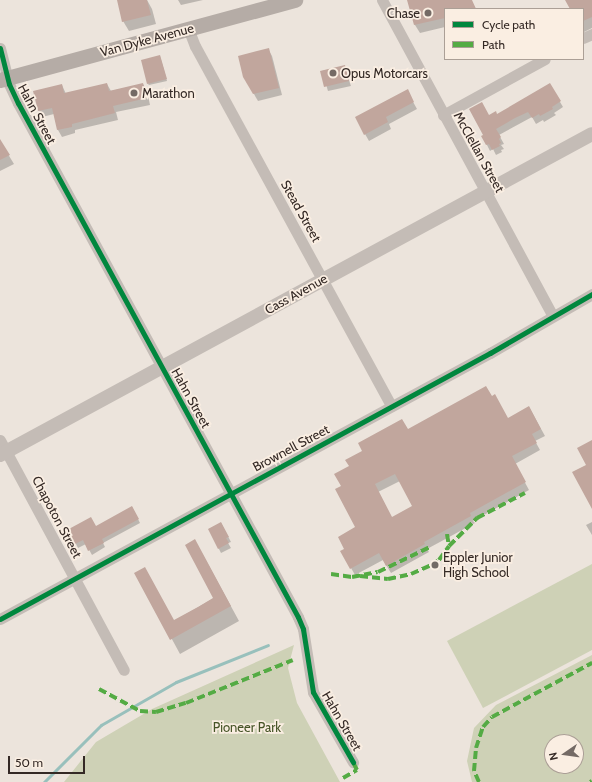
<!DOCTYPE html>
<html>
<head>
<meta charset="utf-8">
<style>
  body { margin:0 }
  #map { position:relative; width:592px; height:782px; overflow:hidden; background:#ece4dc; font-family:Cabin,sans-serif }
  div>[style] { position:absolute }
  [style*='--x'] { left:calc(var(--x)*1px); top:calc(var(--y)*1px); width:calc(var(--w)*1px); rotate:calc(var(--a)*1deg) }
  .green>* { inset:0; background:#ced1b6 }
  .shadow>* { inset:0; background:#0003 }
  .stream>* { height:3px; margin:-1.5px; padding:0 1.5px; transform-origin:1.5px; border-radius:1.5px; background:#98c0bc }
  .building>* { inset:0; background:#c1a69d }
  .minor>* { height:11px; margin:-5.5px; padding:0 5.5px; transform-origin:5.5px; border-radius:5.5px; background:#c4bcb6 }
  .tertiary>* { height:14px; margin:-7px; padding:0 7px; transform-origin:7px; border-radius:7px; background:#c4bcb6 }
  .secondary>* { height:15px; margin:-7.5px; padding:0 7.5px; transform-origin:7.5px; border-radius:7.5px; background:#b5aca6 }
  .quiet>* { height:4px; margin-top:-2px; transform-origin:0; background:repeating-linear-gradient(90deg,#54ab44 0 8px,transparent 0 12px) }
  .cycleway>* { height:5px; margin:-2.5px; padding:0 2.5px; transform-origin:2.5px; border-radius:2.5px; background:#00873e }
  .dots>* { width:11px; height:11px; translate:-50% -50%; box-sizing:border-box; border:2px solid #faeee2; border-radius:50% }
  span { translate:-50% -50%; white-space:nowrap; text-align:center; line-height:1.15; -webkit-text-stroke:3.5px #faeee2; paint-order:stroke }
  .poi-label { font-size:13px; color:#342925 }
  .right { translate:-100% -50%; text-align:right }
  .left { translate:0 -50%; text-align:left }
  .street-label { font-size:13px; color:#342925 }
  .park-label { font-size:13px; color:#465427 }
  .legend { position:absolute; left:444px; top:8px; width:140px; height:52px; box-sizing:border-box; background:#faeee2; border:1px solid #ab9f96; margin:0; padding:5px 7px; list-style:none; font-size:12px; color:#342925 }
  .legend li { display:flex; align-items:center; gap:8px; height:20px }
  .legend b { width:20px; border:1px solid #ab9f96 }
  .north { position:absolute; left:544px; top:734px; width:40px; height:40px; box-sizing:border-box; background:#faeee2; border:1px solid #ab9f96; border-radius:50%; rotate:257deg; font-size:11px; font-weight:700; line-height:16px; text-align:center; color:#342925 }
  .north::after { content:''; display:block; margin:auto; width:14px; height:18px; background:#746a65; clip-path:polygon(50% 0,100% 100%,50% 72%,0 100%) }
  .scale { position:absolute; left:8px; top:756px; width:77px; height:18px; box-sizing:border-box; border:2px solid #342925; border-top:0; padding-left:5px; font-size:12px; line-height:14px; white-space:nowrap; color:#342925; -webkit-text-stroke:3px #faeee2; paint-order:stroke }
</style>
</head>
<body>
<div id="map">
  <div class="green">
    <i style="clip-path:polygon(592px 564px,592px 650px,483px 708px,447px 641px)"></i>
    <i style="clip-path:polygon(294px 645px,288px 668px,297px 703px,340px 782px,64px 782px,96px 742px,152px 709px)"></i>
    <i style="clip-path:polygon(evenodd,592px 655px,592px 782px,472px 782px,467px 761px,474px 728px,496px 705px,592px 655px,552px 742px,576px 742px,576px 766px,552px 766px,552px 742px)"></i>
  </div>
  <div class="shadow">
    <i style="clip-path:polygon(118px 0,147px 0,152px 9px,156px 24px,129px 31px,123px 21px)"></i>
    <i style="clip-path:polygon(178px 0,203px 0,181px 5px)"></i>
    <i style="clip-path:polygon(411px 0,471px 0,476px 9px,445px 9px,445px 27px,420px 33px,415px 25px)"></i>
    <i style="clip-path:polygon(566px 0,592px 0,592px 28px,584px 32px,583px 9px,571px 9px)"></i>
    <i style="clip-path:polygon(268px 49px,272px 56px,282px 95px,258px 101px,244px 77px)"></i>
    <i style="clip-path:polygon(160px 56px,167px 81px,149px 85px,148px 84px)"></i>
    <i style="clip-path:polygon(344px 66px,351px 86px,328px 91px,322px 71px)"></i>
    <i style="clip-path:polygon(107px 84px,111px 91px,143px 84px,147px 91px,150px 105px,116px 112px,118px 120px,75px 130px,75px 133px,62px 137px,58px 130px,54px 114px,42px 117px,39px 110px,62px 85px,66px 94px)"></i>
    <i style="clip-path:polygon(550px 85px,563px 107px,554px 113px,556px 115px,544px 122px,543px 120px,536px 124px,532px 117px,499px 135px,504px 144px,501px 145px,504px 149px,501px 150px,502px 152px,496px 155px,493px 149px,490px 151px,483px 137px,489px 116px,497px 116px)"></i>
    <i style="clip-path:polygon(407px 91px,417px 109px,389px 124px,391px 129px,369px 141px,365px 134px)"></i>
    <i style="clip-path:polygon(0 141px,14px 164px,0 171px)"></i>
    <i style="clip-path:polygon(evenodd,529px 407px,545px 436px,535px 441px,540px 450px,515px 464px,529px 490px,473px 521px,475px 523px,427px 549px,429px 552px,391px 573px,383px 560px,355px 575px,342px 552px,346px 550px,357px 528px,342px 486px,350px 466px,408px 430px,508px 419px,529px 407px,400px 481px,413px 507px,392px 518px,378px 492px,400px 481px)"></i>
    <i style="clip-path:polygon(132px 507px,140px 523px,103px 543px,105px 547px,92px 555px,86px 544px,78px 548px,69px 530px,96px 527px)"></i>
    <i style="clip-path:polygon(592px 522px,592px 535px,586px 525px)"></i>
    <i style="clip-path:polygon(221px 523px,231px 542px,228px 543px,231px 548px,221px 553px,209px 529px)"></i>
    <i style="clip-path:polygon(203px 555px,239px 621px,180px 654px,136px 573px,174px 621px,214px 598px)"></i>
  </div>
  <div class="stream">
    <i style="--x:44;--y:782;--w:81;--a:-45"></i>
    <i style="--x:101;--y:725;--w:86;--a:-29.8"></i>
    <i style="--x:176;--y:682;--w:99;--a:-21.9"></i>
  </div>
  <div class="building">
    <i style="clip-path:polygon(117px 0,147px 0,151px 15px,122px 22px)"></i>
    <i style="clip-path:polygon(407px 0,472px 0,476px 9px,445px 9px,445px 18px,414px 25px)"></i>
    <i style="clip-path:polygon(565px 0,592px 0,592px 17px,583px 21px,583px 9px,570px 9px)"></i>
    <i style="clip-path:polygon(269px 48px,279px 88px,253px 94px,243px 77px,238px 56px)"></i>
    <i style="clip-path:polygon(160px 55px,167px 79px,147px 84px,141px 60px)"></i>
    <i style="clip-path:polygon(345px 65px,349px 81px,324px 87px,320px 71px)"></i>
    <i style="clip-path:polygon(107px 83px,109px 91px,143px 83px,147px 98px,113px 106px,115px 113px,72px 124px,72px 127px,57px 130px,52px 108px,38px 111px,33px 91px,62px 84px,64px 93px)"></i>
    <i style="clip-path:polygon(550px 83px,561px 101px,552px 107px,553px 109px,540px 116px,539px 114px,532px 118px,528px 112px,515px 118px,496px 129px,501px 137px,499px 139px,501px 143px,499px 144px,500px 146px,492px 150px,489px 144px,486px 145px,481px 136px,483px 135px,469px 109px,482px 102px,489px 115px,496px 111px,497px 114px)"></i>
    <i style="clip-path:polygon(408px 89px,414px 102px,386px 117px,388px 122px,364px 135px,355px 117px)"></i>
    <i style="clip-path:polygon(0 139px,10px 155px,0 160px)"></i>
    <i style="clip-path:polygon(evenodd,486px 386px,492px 396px,495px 394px,508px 418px,529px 406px,541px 429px,532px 434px,537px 443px,512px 456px,526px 482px,470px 513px,471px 516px,424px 542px,425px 544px,386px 566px,379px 553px,350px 569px,340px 551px,344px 549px,338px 537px,355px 527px,335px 489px,341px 486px,334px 474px,349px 466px,345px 460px,362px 451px,358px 443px,402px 419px,408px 429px,486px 386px,395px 474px,412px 506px,392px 517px,375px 484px,395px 474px)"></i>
    <i style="clip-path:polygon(592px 440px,592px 509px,572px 472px,586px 465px,577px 448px)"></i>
    <i style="clip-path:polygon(132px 506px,139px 519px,102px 539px,104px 543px,88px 551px,83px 540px,75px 544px,67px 530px,91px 517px,96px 526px)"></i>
    <i style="clip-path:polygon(221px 522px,229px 537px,226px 538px,229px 543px,218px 549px,208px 529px)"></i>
    <i style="clip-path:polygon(195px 539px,231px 606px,170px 640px,134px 573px,145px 567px,174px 620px,198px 607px,213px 598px,185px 545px)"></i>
  </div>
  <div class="minor">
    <i style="--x:382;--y:0;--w:359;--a:61.6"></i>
    <i style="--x:188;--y:28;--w:19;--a:69"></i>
    <i style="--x:195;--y:46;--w:410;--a:61.4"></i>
    <i style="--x:583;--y:38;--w:10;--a:-24"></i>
    <i style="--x:0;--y:48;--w:37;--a:76"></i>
    <i style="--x:9;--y:84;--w:21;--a:65"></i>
    <i style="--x:18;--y:103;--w:585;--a:61.42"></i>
    <i style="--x:298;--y:617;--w:13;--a:67"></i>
    <i style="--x:303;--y:629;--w:64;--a:81"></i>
    <i style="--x:313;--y:692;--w:81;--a:60.3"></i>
    <i style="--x:443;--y:115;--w:116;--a:-28.8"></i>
    <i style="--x:0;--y:440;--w:261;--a:61.7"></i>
    <i style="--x:0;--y:619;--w:558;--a:-28.5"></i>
    <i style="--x:490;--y:353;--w:118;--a:-30"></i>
  </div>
  <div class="tertiary">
    <i style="--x:0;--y:455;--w:673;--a:-28.47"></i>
  </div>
  <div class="secondary">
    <i style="--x:0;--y:80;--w:306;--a:-15.2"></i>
  </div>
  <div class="quiet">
    <i style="--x:447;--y:534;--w:12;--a:81"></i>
    <i style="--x:331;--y:574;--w:21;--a:8"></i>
    <i style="--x:352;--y:577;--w:26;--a:-11"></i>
    <i style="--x:378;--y:572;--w:58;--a:-25.7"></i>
    <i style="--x:360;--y:576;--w:28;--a:6"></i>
    <i style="--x:388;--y:579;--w:24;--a:-12"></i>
    <i style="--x:411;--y:574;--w:22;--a:-24"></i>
    <i style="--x:431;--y:565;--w:9;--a:-32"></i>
    <i style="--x:439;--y:560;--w:17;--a:-54"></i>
    <i style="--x:449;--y:546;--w:40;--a:-45"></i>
    <i style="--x:477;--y:518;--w:54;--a:-27.5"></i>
    <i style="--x:99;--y:689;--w:47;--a:28.2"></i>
    <i style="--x:140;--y:711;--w:16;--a:4"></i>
    <i style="--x:156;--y:712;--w:31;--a:-17"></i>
    <i style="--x:186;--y:703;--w:115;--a:-21.9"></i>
    <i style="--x:343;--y:778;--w:16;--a:-30"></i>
    <i style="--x:357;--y:770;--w:9;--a:-117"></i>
    <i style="--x:479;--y:782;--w:12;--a:-114"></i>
    <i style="--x:474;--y:771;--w:23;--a:-85"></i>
    <i style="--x:476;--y:748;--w:22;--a:-72"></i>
    <i style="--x:483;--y:727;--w:13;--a:-48"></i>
    <i style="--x:492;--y:717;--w:114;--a:-28.4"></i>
    <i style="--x:590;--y:782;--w:2;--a:-27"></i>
  </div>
  <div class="cycleway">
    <i style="--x:0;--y:48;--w:37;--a:76"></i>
    <i style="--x:9;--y:84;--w:21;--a:65"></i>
    <i style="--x:18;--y:103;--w:585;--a:61.42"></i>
    <i style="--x:298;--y:617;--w:13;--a:67"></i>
    <i style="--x:303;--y:629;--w:64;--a:81"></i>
    <i style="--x:313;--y:692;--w:81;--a:60.3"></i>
    <i style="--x:0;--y:619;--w:558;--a:-28.5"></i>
    <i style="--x:490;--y:353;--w:118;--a:-30"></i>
  </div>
  <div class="dots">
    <i style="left:428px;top:13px;background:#746a65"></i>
    <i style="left:333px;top:73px;background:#746a65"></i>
    <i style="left:134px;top:93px;background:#746a65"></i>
    <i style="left:435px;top:565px;background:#746a65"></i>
  </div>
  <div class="poi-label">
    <span class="right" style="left:420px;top:13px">Chase</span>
    <span class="left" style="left:341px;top:73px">Opus Motorcars</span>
    <span class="left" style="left:142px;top:93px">Marathon</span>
    <span class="left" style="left:443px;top:565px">Eppler Junior<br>High School</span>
  </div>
  <div class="street-label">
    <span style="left:147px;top:40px;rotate:-15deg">Van Dyke Avenue</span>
    <span style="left:37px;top:114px;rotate:62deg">Hahn Street</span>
    <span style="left:479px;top:152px;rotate:61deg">McClellan Street</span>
    <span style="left:301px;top:211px;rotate:61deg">Stead Street</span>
    <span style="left:296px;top:294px;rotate:-29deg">Cass Avenue</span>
    <span style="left:191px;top:398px;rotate:61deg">Hahn Street</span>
    <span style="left:291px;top:448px;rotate:-28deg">Brownell Street</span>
    <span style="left:57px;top:517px;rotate:62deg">Chapoton Street</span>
    <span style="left:342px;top:721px;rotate:60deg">Hahn Street</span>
  </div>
  <div class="park-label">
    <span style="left:247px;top:727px">Pioneer Park</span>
  </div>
  <ul class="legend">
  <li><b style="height:5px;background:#00873e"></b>Cycle path</li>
  <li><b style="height:5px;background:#54ab44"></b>Path</li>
  </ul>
  <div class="north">N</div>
  <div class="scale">50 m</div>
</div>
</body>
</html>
